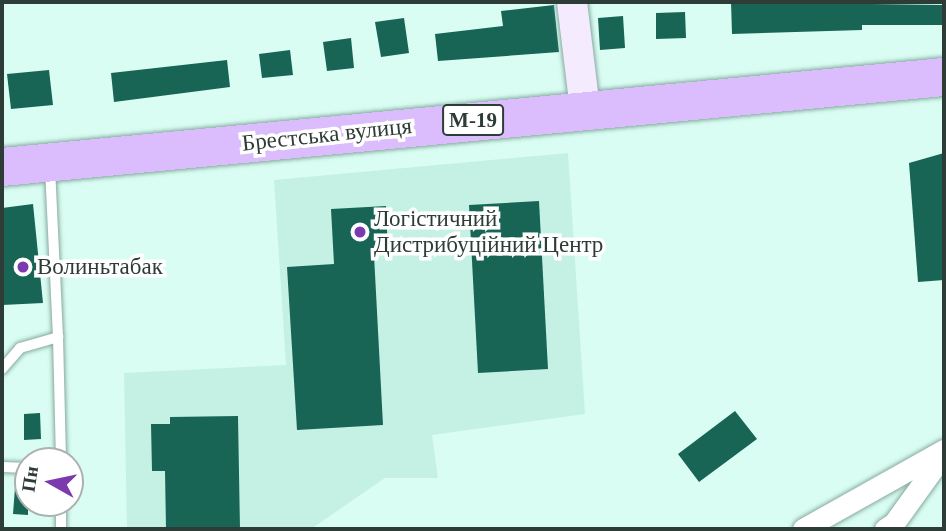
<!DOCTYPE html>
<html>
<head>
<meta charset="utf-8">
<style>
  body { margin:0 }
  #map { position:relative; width:946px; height:531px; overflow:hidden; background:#d9fdf3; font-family:"Times New Roman",serif }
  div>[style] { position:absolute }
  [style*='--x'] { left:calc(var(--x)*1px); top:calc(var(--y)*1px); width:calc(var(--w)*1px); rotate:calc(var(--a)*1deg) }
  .built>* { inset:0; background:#c5f1e5 }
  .building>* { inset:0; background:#186455 }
  .roads { filter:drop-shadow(0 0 2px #88aaa0) drop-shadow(0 0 2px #88aaa0) }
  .lane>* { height:10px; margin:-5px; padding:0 5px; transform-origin:5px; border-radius:5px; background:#fff }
  .street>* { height:21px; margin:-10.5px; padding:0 10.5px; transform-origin:10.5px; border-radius:10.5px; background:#fff }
  .secondary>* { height:30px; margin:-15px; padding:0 15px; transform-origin:15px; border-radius:15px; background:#f4ebfe }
  .highway>* { height:38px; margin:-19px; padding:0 19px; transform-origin:19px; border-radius:19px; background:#dbbcfc }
  .dots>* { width:19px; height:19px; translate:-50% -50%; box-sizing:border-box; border:4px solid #fff; border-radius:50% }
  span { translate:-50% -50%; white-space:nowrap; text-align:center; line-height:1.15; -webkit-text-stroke:7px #fff; paint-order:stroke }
  .shield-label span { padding:2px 5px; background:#fff; border:2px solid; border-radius:5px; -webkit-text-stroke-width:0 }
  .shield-label { font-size:21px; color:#2e3c38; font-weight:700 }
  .street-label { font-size:23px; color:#2e3c38 }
  .poi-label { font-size:23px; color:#2e3c38 }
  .left { translate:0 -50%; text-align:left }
  .frame { position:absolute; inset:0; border:4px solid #2e3c38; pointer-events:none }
  .north { position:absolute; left:14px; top:447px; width:70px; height:70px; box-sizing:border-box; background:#fff; border:2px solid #abb1af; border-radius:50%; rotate:279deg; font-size:19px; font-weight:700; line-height:28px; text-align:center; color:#2e3c38 }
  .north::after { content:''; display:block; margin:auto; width:24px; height:32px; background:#7b3aae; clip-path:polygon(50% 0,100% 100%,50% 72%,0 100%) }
</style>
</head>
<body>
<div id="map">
  <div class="built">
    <i style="clip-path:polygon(568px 153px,585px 414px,432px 435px,438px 478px,385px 478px,311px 529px,127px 529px,124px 373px,286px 365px,274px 180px)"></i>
  </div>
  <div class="building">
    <i style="clip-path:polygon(731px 2px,944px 5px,944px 25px,862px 25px,862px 30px,732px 34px)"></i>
    <i style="clip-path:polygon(554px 5px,559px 52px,438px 61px,435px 34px,503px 26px,501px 11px)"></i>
    <i style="clip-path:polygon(685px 12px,686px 38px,656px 39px,656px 13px)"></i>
    <i style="clip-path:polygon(623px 16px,625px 48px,600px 50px,598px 18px)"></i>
    <i style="clip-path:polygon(404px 18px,409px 53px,381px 57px,375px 22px)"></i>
    <i style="clip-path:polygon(351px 38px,354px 68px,327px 71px,323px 42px)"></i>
    <i style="clip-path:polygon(290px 50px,293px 75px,262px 78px,259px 54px)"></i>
    <i style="clip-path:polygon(227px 60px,230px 87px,114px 102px,111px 73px)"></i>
    <i style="clip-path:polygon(49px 70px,53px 105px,11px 109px,7px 74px)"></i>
    <i style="clip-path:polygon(944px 153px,944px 280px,918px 282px,909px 163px)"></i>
    <i style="clip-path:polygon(539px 201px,548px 369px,478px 373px,469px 205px)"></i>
    <i style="clip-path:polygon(33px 204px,43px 303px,2px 305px,2px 208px)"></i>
    <i style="clip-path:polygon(386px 206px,388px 255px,374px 255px,383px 425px,297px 430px,287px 267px,334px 264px,331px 209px)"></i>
    <i style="clip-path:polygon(735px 411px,757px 439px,699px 482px,678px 454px)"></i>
    <i style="clip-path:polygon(40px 413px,41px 439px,24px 440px,24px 414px)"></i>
    <i style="clip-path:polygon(238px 416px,240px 529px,166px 529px,165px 471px,152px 471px,151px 424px,170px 424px,170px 417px)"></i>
    <i style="clip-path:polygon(16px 475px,28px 476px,28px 515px,13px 514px)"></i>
  </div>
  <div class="roads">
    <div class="lane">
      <i style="--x:58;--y:337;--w:124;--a:88.6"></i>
      <i style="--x:2;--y:369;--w:28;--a:-49"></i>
      <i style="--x:20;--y:348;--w:40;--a:-16"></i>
      <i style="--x:58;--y:337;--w:168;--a:-92.7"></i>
      <i style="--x:2;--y:467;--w:26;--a:2"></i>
      <i style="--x:61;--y:529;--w:26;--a:-90"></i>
    </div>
    <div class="street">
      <i style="--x:803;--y:529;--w:162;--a:-29.3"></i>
      <i style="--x:885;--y:529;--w:11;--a:-34"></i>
      <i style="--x:894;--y:523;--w:84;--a:-54.2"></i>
    </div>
    <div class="secondary">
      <i style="--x:572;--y:2;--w:108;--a:83.1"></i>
    </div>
    <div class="highway">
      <i style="--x:2;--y:167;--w:946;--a:-5.46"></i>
    </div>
  </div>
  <div class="dots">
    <i style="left:360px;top:232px;background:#7b3aae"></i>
    <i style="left:23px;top:267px;background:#7b3aae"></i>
  </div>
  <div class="shield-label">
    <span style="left:473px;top:120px">М-19</span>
  </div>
  <div class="street-label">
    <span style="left:327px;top:135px;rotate:-6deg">Брестська вулиця</span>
  </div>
  <div class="poi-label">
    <span class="left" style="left:374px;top:232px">Логістичний<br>Дистрибуційний Центр</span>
    <span class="left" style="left:37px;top:267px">Волиньтабак</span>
  </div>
  <div class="frame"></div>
  <div class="north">Пн</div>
</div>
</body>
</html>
